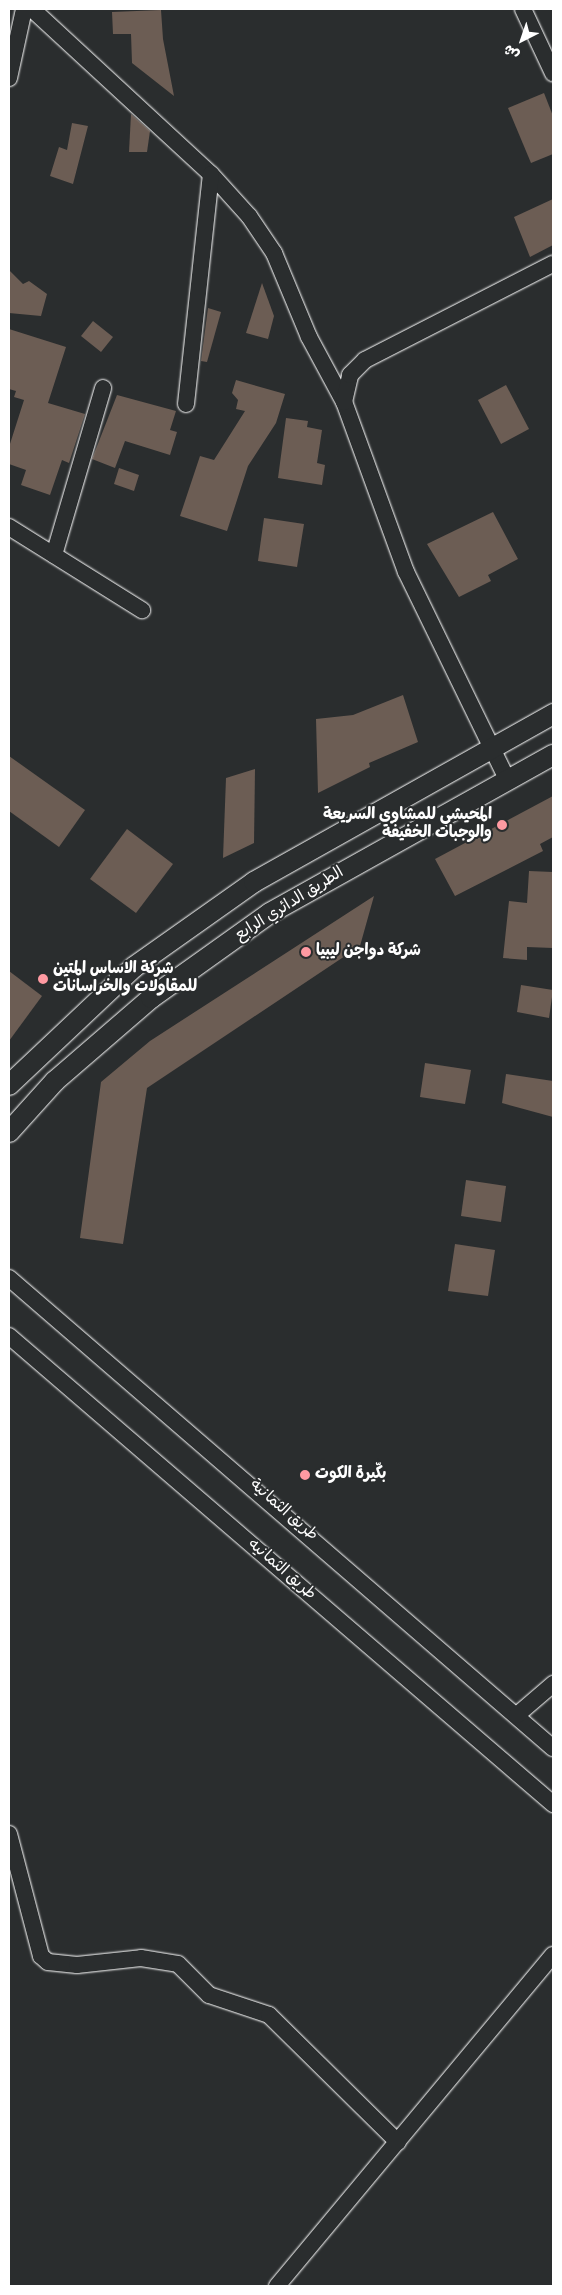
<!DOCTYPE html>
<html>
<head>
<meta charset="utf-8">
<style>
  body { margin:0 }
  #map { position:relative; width:562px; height:2295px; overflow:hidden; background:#2a2d2e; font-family:Dekko,"Playpen Sans Arabic",sans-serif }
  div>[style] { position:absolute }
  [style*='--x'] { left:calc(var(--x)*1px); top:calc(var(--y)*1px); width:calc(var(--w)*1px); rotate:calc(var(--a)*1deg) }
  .building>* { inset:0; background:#6c5d54 }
  .roads { filter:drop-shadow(0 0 1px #fff) drop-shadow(0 0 1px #fff) }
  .minor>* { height:16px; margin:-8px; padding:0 8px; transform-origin:8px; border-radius:8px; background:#2a2d2e }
  .major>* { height:20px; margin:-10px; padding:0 10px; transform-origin:10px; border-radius:10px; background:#2a2d2e }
  .dots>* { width:14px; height:14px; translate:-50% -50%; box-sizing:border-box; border:2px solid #2a2d2e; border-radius:50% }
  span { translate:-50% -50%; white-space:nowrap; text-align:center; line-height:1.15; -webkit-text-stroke:4px #2a2d2e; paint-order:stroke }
  .poi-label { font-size:16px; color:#fff; font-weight:700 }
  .right { translate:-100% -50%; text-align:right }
  .left { translate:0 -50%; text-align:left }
  .street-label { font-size:16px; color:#fff }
  .frame { position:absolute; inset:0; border:10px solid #fff; pointer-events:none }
  .north { position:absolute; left:497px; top:15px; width:50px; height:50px; -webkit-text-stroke:4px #2a2d2e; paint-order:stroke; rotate:221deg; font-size:14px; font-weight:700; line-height:20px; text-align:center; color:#fff }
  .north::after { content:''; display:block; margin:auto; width:18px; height:22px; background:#fff; clip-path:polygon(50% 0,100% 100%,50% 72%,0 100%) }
</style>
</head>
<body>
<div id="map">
  <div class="building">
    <i style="clip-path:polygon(161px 10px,163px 39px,174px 96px,132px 63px,131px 34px,113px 34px,112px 12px)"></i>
    <i style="clip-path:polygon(544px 93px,553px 116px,553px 154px,531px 163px,508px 108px)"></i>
    <i style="clip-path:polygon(131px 114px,150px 131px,147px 152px,129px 152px)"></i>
    <i style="clip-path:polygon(72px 123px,88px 126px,73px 184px,50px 176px,59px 147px,67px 150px)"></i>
    <i style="clip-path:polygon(553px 199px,553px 245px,530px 257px,514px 217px)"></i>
    <i style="clip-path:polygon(9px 270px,23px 284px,29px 281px,47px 294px,41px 316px,9px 313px)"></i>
    <i style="clip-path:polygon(262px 283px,274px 316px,268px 339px,246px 333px)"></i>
    <i style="clip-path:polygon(208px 308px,221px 312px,207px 362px,201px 361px)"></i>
    <i style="clip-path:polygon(93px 321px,113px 337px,101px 352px,81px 336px)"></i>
    <i style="clip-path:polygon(9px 329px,66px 347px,48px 403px,85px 414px,69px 463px,62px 460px,50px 495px,21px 485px,26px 470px,9px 464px,9px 447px,24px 400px,14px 397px,16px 391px,9px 389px)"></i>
    <i style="clip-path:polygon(236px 380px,285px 394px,276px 423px,248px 466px,227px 531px,180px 516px,200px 456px,214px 460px,245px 411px,236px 409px,238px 400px,232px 393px)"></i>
    <i style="clip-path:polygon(506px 385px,529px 429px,501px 444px,478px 400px)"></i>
    <i style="clip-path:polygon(117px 395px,176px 411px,170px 430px,177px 432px,170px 455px,125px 441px,115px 468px,92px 459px)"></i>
    <i style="clip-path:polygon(286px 418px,308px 421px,307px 427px,322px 430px,317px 463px,325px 465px,322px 485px,278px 478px)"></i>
    <i style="clip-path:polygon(119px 468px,139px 475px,134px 491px,114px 484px)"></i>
    <i style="clip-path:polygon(493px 512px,518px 559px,488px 575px,491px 581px,459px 597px,427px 544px)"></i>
    <i style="clip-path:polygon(264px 518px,304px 524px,297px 567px,258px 561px)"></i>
    <i style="clip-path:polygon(403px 695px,418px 742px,369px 763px,370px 767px,318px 793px,316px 719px,353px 715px)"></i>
    <i style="clip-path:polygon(9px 756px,85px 810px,59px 847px,9px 811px)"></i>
    <i style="clip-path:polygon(255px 769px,254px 843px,223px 858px,226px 778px)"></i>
    <i style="clip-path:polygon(553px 796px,553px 837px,540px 844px,543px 851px,455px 896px,435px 859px)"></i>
    <i style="clip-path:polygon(127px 829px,173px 864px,136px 913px,90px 879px)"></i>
    <i style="clip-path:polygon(529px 871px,553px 872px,553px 948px,527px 947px,527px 960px,503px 958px,509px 901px,527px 903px)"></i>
    <i style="clip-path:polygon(374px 896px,360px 946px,147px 1088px,123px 1244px,80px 1238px,101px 1082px,150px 1041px)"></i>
    <i style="clip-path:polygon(9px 971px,42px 996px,9px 1041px)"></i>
    <i style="clip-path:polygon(521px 985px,553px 990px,549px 1018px,517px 1012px)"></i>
    <i style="clip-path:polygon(425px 1063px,471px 1070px,465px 1104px,420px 1097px)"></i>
    <i style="clip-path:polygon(506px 1074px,553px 1081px,553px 1117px,502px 1103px)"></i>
    <i style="clip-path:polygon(466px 1180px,506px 1186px,501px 1222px,461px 1216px)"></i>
    <i style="clip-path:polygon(455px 1244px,495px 1250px,488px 1296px,448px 1291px)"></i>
  </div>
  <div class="roads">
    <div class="minor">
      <i style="--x:32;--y:9;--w:243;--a:42.7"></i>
      <i style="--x:211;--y:174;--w:57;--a:47.9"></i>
      <i style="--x:249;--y:216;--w:45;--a:56"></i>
      <i style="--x:274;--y:253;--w:91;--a:67.4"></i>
      <i style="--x:309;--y:337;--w:74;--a:61.7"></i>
      <i style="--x:523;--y:9;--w:71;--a:64.9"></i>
      <i style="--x:9;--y:78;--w:71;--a:-77.7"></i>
      <i style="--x:186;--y:404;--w:231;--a:-83.8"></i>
      <i style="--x:9;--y:527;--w:157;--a:32"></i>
      <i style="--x:54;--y:555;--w:174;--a:-73.6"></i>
      <i style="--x:507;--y:779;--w:230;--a:-116"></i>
      <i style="--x:406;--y:572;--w:181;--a:-110"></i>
      <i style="--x:344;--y:402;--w:28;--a:-77"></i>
      <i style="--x:350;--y:375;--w:21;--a:-45"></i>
      <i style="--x:365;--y:360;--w:211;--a:-27.1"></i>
      <i style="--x:9;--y:1278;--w:719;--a:40.83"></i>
      <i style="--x:9;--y:1336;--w:718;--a:40.71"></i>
      <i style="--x:517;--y:1715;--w:48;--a:-40.7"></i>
      <i style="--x:9;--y:1834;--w:126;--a:75.3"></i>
      <i style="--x:41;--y:1956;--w:9;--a:41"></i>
      <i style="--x:48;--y:1962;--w:29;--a:6"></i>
      <i style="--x:77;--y:1965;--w:64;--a:-6.2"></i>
      <i style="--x:141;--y:1958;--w:37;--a:9"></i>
      <i style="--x:178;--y:1964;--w:44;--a:45"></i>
      <i style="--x:209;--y:1995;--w:63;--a:18.4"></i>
      <i style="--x:269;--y:2015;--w:181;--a:44.6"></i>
      <i style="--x:277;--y:2286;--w:431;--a:-50.2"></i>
    </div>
    <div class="major">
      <i style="--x:9;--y:1085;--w:172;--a:-43.3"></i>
      <i style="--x:134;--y:967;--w:147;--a:-35.3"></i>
      <i style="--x:254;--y:882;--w:343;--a:-29.3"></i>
      <i style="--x:9;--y:1132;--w:69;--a:-48"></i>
      <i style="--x:55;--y:1081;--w:127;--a:-40.8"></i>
      <i style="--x:151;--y:998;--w:146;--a:-35.5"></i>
      <i style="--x:270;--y:913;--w:324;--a:-29.2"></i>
    </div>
  </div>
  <div class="dots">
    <i style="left:502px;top:825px;background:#ff9aa2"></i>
    <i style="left:306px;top:952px;background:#ff9aa2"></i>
    <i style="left:43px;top:979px;background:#ff9aa2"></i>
    <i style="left:305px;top:1475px;background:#ff9aa2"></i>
  </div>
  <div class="poi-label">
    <span class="right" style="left:492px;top:825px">المحيشي للمشاوي السريعة<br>والوجبات الخفيفة</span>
    <span class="left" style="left:316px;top:952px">شركة دواجن ليبيا</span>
    <span class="left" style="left:53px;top:979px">شركة الاساس المتين<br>للمقاولات والخراسانات</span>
    <span class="left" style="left:315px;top:1475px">بكّيرة الكوت</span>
  </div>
  <div class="street-label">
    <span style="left:290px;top:905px;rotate:-32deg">الطريق الدائري الرابع</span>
    <span style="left:283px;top:1511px;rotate:41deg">طريق الثمانية</span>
    <span style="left:281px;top:1570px;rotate:41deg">طريق الثمانيه</span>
  </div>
  <div class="frame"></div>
  <div class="north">ش</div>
</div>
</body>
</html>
